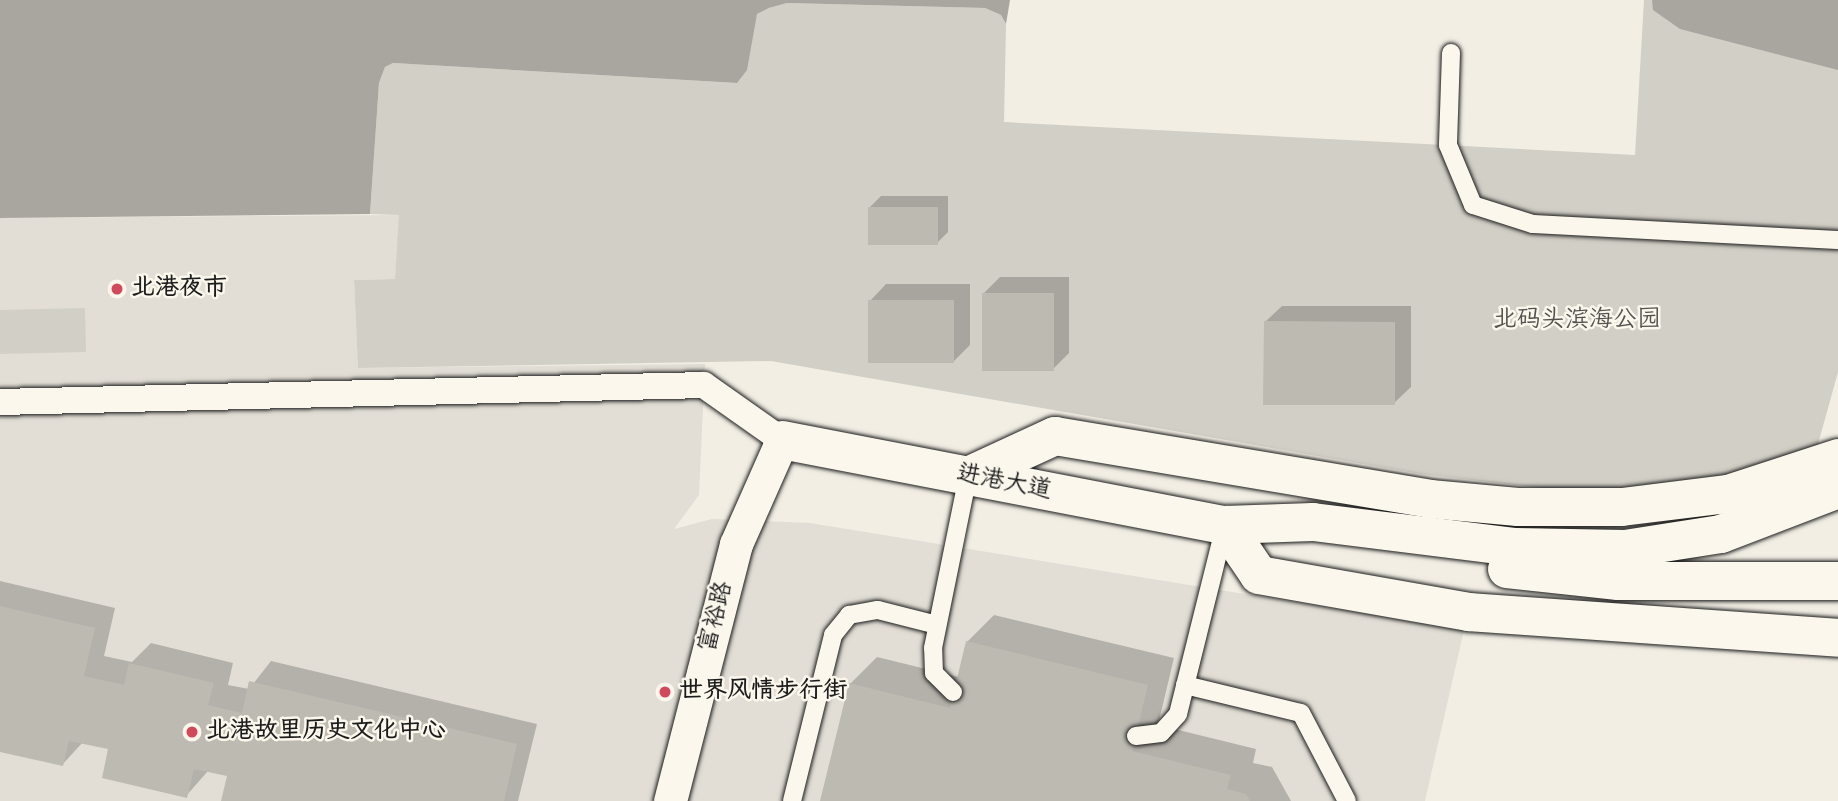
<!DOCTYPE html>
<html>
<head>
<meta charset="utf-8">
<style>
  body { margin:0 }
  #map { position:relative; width:1838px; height:801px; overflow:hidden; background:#f2eee4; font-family:"Indie Flower","LXGW WenKai TC",sans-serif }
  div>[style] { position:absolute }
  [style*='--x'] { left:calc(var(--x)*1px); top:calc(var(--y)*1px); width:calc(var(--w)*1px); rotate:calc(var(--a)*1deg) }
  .built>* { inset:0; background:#e2ded5 }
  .green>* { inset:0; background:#d2cfc6 }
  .water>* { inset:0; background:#a9a6a0 }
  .shadow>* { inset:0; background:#0003 }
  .building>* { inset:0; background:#bdbab1 }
  .roads { filter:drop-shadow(0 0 2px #1c1c1c) drop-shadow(0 0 2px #1c1c1c) }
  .service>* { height:18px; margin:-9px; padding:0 9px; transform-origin:9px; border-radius:9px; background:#fbf7ec }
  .pedestrian>* { height:26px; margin:-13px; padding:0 13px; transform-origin:13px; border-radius:13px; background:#fbf7ec }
  .minor>* { height:33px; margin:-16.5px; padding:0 16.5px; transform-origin:16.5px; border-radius:16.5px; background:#fbf7ec }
  .tertiary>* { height:38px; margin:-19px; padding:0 19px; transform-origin:19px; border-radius:19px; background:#fbf7ec }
  .secondary>* { height:38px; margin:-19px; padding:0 19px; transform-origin:19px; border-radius:19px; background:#fbf7ec }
  .dots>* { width:19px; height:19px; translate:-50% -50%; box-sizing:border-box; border:4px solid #fbf7ec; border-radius:50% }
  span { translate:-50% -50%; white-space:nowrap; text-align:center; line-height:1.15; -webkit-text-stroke:5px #fbf7ec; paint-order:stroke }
  .poi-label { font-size:24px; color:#1c1c1c; font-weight:700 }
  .left { translate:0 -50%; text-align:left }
  .park-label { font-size:24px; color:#53524f }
  .street-label { font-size:24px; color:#1c1c1c }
</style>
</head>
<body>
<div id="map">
  <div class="built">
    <i style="clip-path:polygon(400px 215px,395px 279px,354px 280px,358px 368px,705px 364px,699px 495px,674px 529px,712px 519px,810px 523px,1464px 630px,1425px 801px,0 801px,0 218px)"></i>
  </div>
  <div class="green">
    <i style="clip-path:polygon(1644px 0,1838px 0,1838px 372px,1815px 455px,1735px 476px,1639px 492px,1568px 491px,1421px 474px,771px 361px,358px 368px,354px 280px,395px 279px,399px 215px,370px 214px,379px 83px,385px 67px,393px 63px,737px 83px,757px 14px,769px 8px,787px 3px,985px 8px,1001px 15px,1006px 24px,1004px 122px,1635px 155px)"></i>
    <i style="clip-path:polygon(85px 308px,86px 352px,0 354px,0 310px)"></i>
  </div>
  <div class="water">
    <i style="clip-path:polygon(0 0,1010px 0,1006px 24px,1001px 15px,985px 8px,787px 3px,769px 8px,757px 14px,747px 70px,737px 83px,393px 63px,385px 67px,379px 83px,370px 214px,0 218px)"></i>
    <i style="clip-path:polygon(1652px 0,1838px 0,1838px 70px,1680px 29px,1653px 10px)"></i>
  </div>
  <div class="shadow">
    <i style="clip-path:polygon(881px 196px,948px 196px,948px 232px,937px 243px,870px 207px)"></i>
    <i style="clip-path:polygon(1000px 277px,1069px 277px,1069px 353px,1053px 369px,983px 294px)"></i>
    <i style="clip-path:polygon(886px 284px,970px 284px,970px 345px,954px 361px,870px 301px)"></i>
    <i style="clip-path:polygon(1282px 306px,1411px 306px,1411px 387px,1394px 403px,1265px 322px)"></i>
    <i style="clip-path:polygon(0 581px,115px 608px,104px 656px,132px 662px,151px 643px,233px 663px,228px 685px,249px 689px,271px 661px,537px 724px,518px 801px,223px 801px,229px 775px,208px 771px,186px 796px,110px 748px,83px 742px,62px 765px,0 750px)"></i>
    <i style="clip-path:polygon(994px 615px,1174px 658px,1158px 725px,1256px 749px,1253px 763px,1272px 767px,1291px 801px,822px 801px,850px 684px,877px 657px,959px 677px,967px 642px)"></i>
  </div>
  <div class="building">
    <i style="clip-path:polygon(868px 207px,938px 207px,938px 245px,868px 245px)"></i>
    <i style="clip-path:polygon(982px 293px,1054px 293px,1054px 371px,982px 371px)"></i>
    <i style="clip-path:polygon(868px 300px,954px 300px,954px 363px,868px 363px)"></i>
    <i style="clip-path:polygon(1264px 321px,1395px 322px,1395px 405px,1263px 405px)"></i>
    <i style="clip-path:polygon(0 606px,95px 628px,84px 676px,124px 685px,129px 663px,214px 683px,208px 705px,242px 713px,249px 681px,517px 744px,504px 801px,221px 801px,227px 776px,194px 769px,187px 798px,102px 778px,108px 749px,69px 741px,63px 766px,0 752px)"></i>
    <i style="clip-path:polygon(966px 641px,1148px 685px,1132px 751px,1231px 775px,1227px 789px,1246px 794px,1250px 801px,820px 801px,849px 683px,950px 708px)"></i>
  </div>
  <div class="roads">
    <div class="service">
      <i style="--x:1451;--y:53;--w:92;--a:91.9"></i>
      <i style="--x:1448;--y:145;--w:65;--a:67.4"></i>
      <i style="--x:1473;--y:205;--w:63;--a:17.6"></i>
      <i style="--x:1533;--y:224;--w:305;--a:3"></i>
      <i style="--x:1185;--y:685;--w:119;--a:13.6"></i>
      <i style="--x:1301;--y:713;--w:99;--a:62.4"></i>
      <i style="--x:953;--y:692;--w:27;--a:-135"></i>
      <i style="--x:934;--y:673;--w:25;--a:-92"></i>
      <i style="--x:933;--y:648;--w:176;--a:-78.5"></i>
      <i style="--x:1136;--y:736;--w:25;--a:-7"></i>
      <i style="--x:1161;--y:733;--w:25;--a:-48"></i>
      <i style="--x:1178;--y:714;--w:191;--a:-76"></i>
      <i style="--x:792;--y:801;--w:171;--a:-76.1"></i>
      <i style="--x:833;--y:635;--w:26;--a:-51"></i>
      <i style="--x:849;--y:615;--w:29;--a:-10"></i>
      <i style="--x:878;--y:610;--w:61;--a:14.3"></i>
    </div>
    <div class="pedestrian">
      <i style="--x:0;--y:402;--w:704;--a:-1.38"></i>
      <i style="--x:704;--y:385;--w:95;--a:35.2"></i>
    </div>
    <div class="minor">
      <i style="--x:670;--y:801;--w:265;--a:-75.6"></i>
      <i style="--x:736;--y:544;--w:114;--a:-66.1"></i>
    </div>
    <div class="tertiary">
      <i style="--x:782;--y:440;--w:451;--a:10.9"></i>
      <i style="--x:1225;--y:525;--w:60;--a:55.8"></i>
      <i style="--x:1259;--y:575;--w:213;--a:10"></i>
      <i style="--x:1469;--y:612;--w:370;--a:4"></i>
      <i style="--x:968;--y:476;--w:96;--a:-24.7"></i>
      <i style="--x:1055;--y:436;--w:380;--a:9.5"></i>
      <i style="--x:1430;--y:499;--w:88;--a:5.2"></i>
      <i style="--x:1518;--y:507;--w:104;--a:0"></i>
      <i style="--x:1622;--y:507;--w:107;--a:-7"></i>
      <i style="--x:1728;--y:494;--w:116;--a:-18.1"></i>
    </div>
    <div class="secondary">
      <i style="--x:1225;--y:525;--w:88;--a:-2"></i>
      <i style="--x:1313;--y:522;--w:204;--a:7.1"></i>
      <i style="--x:1515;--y:547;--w:110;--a:1"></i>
      <i style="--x:1625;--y:549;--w:97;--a:-8.9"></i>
      <i style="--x:1721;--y:534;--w:125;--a:-21"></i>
      <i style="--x:1507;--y:569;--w:112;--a:6.2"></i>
      <i style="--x:1618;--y:581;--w:220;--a:0"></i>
    </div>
  </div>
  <div class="dots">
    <i style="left:117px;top:289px;background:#d1495b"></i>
    <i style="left:665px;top:692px;background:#d1495b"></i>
    <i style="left:192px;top:732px;background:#d1495b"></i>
  </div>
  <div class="poi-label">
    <span class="left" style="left:131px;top:289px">北港夜市</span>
    <span class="left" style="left:679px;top:692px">世界风情步行街</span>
    <span class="left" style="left:206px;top:732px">北港故里历史文化中心</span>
  </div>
  <div class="park-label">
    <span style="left:1577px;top:321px">北码头滨海公园</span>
  </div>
  <div class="street-label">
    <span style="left:1004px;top:483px;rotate:11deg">进港大道</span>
    <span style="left:717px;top:617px;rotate:-76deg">富裕路</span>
  </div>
</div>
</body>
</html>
